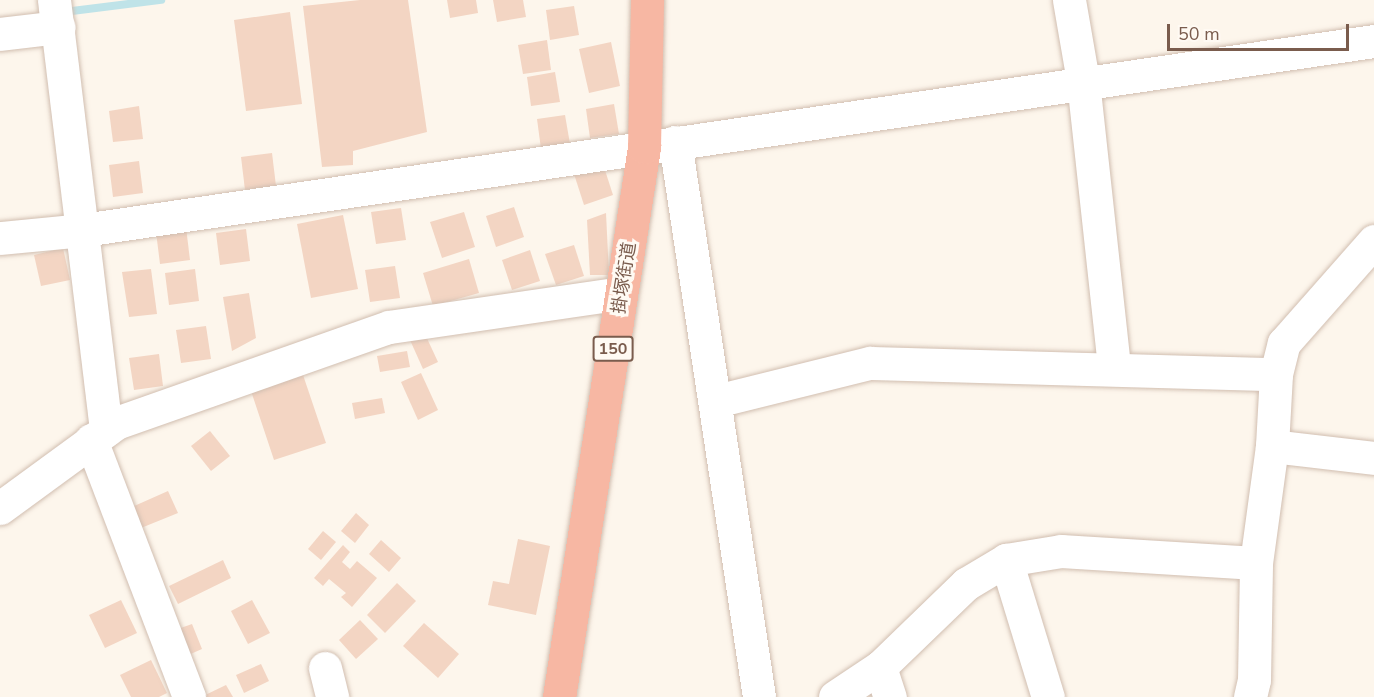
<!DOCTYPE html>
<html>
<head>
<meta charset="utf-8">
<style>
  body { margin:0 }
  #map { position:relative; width:1374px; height:697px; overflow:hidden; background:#fdf6ec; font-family:"Nunito Sans","Noto Sans JP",sans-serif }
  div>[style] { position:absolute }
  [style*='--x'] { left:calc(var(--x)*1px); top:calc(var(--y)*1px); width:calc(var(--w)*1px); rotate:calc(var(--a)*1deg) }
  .stream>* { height:8px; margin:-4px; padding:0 4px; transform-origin:4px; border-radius:4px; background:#bfe3e8 }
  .building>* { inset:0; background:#f3d5c3 }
  .roads { filter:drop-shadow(0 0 2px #d1beb0) drop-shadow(0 0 2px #d1beb0) }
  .minor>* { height:33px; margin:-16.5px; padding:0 16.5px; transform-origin:16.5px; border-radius:16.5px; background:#fff }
  .highway>* { height:33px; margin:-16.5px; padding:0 16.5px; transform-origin:16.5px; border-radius:16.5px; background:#f7b7a3 }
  span { translate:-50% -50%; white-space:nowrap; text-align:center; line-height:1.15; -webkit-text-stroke:6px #fffaf3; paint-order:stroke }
  .shield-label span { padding:2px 4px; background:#fffaf3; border:2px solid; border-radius:4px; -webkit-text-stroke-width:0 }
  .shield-label { font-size:16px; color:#7a5c4d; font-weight:700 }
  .street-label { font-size:18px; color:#7a5c4d }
  .scale { position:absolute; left:1167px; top:24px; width:182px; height:27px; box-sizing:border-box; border:3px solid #7a5c4d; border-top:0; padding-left:8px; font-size:18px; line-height:21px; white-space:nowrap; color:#7a5c4d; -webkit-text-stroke:4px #fffaf3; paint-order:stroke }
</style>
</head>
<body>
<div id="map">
  <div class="stream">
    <i style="--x:64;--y:12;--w:98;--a:-7.1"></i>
  </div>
  <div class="building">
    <i style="clip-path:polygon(360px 0,408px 0,427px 132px,353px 151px,353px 165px,322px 167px,303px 6px)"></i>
    <i style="clip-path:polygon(447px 0,476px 0,478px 13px,450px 18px)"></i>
    <i style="clip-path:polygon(493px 0,523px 0,526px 17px,497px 22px)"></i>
    <i style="clip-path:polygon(574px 6px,579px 35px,550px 40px,546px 10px)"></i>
    <i style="clip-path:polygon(290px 12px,302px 104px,246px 111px,234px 20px)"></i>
    <i style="clip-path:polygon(547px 40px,551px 70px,523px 74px,518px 45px)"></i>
    <i style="clip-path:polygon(611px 42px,620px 86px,589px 93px,579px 49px)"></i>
    <i style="clip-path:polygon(555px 72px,560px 102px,531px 106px,527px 77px)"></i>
    <i style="clip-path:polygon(614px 104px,619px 134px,590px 138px,586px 109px)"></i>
    <i style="clip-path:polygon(139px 106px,143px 139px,113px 142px,109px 111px)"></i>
    <i style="clip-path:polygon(565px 115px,570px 144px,541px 149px,537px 119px)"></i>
    <i style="clip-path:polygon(272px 153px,276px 186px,245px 190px,241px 157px)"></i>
    <i style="clip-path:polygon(139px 161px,143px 193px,113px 197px,109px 165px)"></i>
    <i style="clip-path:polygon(603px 164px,613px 195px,584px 205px,574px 174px)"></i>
    <i style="clip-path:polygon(514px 207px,524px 237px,496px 247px,486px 216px)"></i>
    <i style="clip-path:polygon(401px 208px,406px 240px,376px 244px,371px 212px)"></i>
    <i style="clip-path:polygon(464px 212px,475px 247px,442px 258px,430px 222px)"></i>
    <i style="clip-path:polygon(606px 213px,609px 275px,590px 275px,587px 220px)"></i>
    <i style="clip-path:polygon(343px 215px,358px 289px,311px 298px,297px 224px)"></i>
    <i style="clip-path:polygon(186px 227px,190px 260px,160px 264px,156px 232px)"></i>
    <i style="clip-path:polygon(246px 229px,250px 261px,220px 265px,216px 233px)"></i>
    <i style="clip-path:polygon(574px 245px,584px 276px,556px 285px,545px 254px)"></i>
    <i style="clip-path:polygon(63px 248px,70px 280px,41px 286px,34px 255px)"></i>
    <i style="clip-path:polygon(530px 250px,540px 281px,512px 290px,502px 260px)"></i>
    <i style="clip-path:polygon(469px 259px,479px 293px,433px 306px,423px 273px)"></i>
    <i style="clip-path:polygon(395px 266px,400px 298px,370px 302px,365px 270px)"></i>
    <i style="clip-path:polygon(151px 269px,157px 314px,129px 317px,122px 272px)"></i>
    <i style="clip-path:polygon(195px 269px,199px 301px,169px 305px,165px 273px)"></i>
    <i style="clip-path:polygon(249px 293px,256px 338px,232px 351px,223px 297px)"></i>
    <i style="clip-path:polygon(206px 326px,211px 359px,181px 363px,176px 330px)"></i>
    <i style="clip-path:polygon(425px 334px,438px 362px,423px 369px,410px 340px)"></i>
    <i style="clip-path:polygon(407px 351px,410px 367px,380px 372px,377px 356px)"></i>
    <i style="clip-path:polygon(159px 354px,163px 386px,134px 390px,129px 358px)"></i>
    <i style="clip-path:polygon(301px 369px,326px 443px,274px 460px,249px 385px)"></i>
    <i style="clip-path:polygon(421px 373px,438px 410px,418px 420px,401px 382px)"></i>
    <i style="clip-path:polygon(382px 398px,385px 413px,355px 419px,352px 403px)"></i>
    <i style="clip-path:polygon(210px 431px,230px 456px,211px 471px,191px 446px)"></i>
    <i style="clip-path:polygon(168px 491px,178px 513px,141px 528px,132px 507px)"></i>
    <i style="clip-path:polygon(356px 513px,369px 525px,355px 543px,341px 531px)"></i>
    <i style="clip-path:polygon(323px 531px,336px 542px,321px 560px,308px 549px)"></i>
    <i style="clip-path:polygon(518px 539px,550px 546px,536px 615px,488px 605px,493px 581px,509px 584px)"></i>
    <i style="clip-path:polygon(381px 540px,401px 558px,389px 572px,369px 554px)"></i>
    <i style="clip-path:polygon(343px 545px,350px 552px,342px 562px,350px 569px,357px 561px,377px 578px,352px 607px,341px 597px,346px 593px,329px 579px,323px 586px,314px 578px)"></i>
    <i style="clip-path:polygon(223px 560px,231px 578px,178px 604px,169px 586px)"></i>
    <i style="clip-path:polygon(397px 583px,416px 601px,385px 633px,367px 615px)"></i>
    <i style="clip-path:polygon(121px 600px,137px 633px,105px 648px,89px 615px)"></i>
    <i style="clip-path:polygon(252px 600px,270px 633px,248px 644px,231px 611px)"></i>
    <i style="clip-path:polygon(360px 620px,378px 639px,356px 659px,339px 640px)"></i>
    <i style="clip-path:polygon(424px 623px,459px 654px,438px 678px,403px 646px)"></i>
    <i style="clip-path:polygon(192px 624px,202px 649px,186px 656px,175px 630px)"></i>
    <i style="clip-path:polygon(151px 660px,167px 693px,159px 697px,131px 697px,120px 675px)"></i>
    <i style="clip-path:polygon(261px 664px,269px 681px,244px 693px,236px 675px)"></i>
    <i style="clip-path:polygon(226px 685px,233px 697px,201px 697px)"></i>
  </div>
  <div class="roads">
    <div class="minor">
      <i style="--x:54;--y:0;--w:433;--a:83.1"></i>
      <i style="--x:1069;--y:0;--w:82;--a:80.2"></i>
      <i style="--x:1083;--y:81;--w:289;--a:83.8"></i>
      <i style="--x:0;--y:34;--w:59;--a:-6.8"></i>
      <i style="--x:675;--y:142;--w:561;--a:81.39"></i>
      <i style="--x:0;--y:238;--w:83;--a:-5.5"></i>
      <i style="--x:83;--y:230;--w:1305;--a:-8.33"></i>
      <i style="--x:716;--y:401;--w:159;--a:-13.9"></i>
      <i style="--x:870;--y:363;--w:406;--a:1.6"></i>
      <i style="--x:91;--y:440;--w:275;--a:69.1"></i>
      <i style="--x:1272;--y:446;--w:103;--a:6.7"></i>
      <i style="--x:0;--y:508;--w:144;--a:-36.2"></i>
      <i style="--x:116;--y:423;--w:289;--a:-19.4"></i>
      <i style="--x:389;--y:327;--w:234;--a:-8.3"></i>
      <i style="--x:1006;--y:560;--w:143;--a:73"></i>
      <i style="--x:880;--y:667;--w:32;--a:72"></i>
      <i style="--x:325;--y:668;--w:30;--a:76"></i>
      <i style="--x:835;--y:697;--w:54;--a:-33.7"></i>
      <i style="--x:880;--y:667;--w:120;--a:-44"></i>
      <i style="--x:966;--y:584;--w:47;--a:-31"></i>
      <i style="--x:1006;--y:560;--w:56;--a:-9.3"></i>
      <i style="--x:1061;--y:551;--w:195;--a:3.5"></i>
      <i style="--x:1250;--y:697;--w:17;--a:-77"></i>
      <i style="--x:1254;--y:680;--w:117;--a:-89"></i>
      <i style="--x:1256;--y:563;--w:118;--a:-82.2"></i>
      <i style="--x:1272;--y:446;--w:72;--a:-86.8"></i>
      <i style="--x:1276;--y:374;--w:32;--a:-76"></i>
      <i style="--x:1284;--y:343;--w:136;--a:-48.6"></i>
    </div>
    <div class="highway">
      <i style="--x:559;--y:697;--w:557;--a:-81.21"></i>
      <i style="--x:644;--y:147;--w:147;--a:-88.8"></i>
    </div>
  </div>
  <div class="shield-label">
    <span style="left:613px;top:349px">150</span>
  </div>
  <div class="street-label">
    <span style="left:624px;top:278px;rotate:-81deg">掛塚街道</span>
  </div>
  <div class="scale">50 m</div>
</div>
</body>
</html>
